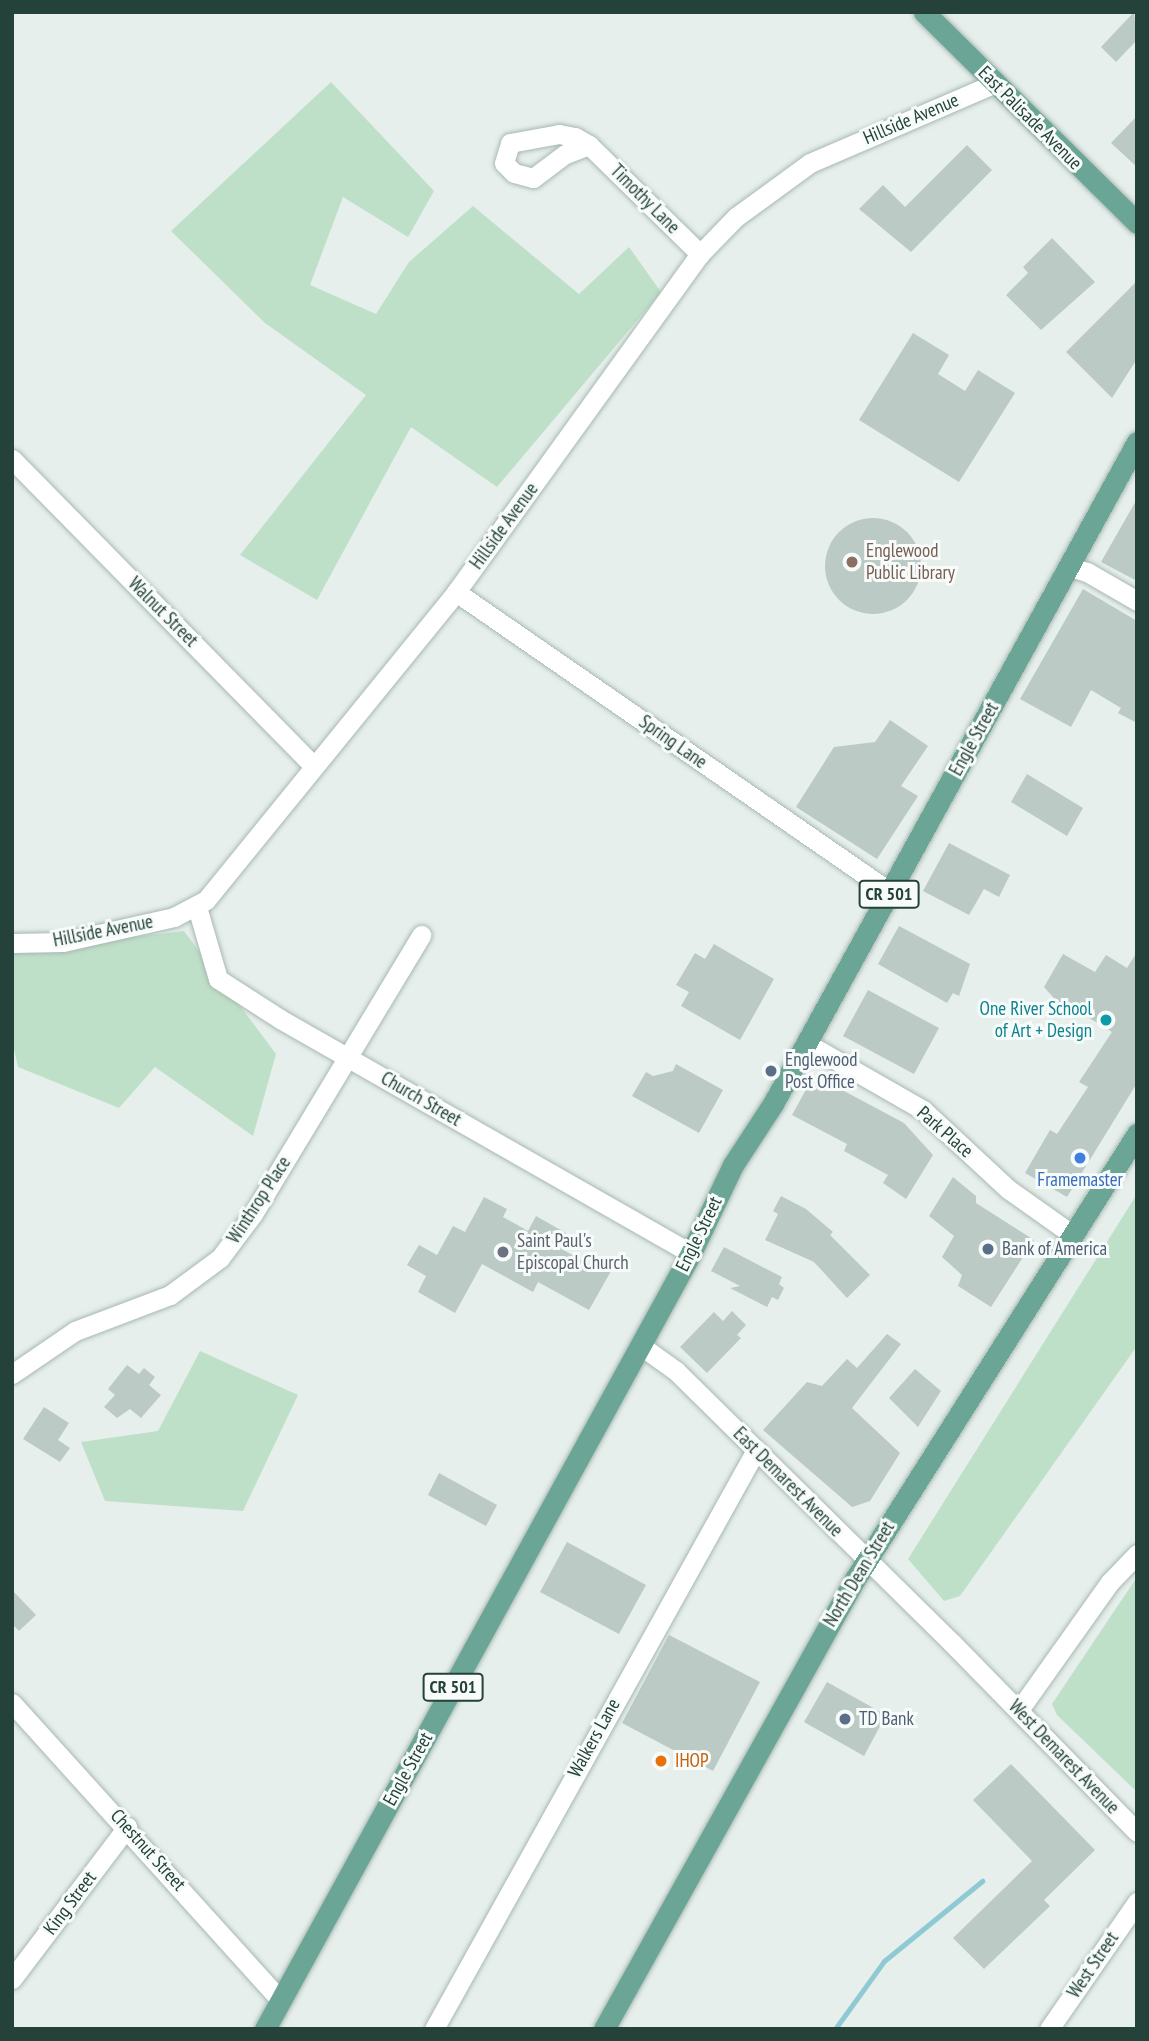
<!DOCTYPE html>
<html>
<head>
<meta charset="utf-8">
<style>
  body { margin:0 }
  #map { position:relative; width:1149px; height:2041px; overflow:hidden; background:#e6efeb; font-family:"PT Sans Narrow",sans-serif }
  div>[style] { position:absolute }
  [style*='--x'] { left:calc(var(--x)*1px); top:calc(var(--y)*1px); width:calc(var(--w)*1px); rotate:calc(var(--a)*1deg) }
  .green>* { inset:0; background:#bfe0c8 }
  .stream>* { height:5px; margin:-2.5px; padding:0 2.5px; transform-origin:2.5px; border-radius:2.5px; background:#8ec9d4 }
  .building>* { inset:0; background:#bbcac4 }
  .round { border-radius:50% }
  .roads { filter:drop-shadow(0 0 2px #a8b8b2) drop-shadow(0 0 2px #a8b8b2) }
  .minor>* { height:19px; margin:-9.5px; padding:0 9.5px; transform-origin:9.5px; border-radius:9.5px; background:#fff }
  .major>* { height:21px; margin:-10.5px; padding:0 10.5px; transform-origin:10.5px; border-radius:10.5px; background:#6aa596 }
  .dots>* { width:19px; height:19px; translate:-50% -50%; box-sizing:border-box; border:4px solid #f7fbf9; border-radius:50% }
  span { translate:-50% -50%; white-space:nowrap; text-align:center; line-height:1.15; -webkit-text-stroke:6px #f7fbf9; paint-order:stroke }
  .shield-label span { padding:2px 5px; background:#f7fbf9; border:2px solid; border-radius:5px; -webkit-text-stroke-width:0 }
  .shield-label { font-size:18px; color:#24423a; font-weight:700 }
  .street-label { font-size:19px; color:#24423a }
  .education-label { font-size:19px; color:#785e54 }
  .left { translate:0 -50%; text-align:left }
  .culture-label { font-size:19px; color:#0d838f }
  .right { translate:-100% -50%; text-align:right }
  .service-label { font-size:19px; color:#4e5e75 }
  .shop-label { font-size:19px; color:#366cbe }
  .worship-label { font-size:19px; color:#5b616d }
  .food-label { font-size:19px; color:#c56008 }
  .frame { position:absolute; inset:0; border:14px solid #24423a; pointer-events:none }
</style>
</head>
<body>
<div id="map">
  <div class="green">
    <i style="clip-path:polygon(331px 82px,434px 191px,408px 237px,343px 197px,310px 285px,376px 314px,409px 262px,473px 206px,579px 294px,629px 247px,661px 292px,497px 487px,411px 427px,317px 600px,240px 555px,366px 395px,265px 323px,171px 231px)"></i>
    <i style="clip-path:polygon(184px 931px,276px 1054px,253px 1136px,155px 1067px,119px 1108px,18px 1067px,12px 1040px,12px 951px)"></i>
    <i style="clip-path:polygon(1137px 1194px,1137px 1346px,960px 1596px,944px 1601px,908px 1559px)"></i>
    <i style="clip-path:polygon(200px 1351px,298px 1395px,243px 1511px,105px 1501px,81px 1442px,158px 1431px)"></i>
    <i style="clip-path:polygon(1137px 1577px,1137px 1792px,1057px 1715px,1052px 1704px)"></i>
  </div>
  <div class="stream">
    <i style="--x:835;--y:2029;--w:84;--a:-54.2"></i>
    <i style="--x:884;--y:1961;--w:127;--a:-39.2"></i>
  </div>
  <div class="building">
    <i style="clip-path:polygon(1134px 12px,1137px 40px,1116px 62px,1101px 47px)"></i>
    <i style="clip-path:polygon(1137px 116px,1137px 167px,1111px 143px)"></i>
    <i style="clip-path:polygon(967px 145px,992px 170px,911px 252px,859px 209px,883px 185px,905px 207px)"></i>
    <i style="clip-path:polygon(1052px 238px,1095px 282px,1041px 330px,1006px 295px,1028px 273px,1023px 267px)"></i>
    <i style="clip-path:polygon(1137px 281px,1137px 359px,1112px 398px,1066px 352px)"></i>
    <i style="clip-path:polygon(913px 333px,949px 355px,938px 374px,965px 391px,978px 370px,1015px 393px,959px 482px,859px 420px)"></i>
    <i style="clip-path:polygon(1137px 499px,1137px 581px,1101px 562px)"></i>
    <i class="round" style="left:825px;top:518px;width:96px;height:96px"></i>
    <i style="clip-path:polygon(1083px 589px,1137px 621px,1137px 723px,1118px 713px,1121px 708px,1091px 690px,1071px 727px,1020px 699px)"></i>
    <i style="clip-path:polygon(890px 720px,928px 746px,901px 786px,918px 796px,877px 859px,796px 807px,834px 747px,875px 742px)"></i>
    <i style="clip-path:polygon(1027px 774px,1083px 808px,1067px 836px,1011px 802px)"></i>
    <i style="clip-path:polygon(949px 843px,1010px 875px,999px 897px,984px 889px,969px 915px,923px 891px)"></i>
    <i style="clip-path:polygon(899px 926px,970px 964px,959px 996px,953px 993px,947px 1003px,878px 964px)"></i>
    <i style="clip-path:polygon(714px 944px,774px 979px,740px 1040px,681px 1006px,689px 992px,676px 985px,695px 953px,705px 959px)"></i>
    <i style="clip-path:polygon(1137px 952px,1137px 1083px,1067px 1197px,1025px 1173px,1050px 1130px,1057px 1134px,1088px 1087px,1079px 1082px,1112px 1032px,1073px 1008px,1069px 1015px,1044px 987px,1063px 954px,1095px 972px,1106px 955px,1127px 968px)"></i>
    <i style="clip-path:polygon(868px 990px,939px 1028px,914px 1074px,843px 1036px)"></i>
    <i style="clip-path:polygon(676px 1064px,723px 1090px,699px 1133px,632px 1096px,646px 1072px,653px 1076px,673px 1071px)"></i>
    <i style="clip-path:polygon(814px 1075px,904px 1123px,933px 1155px,906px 1199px,883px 1183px,888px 1175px,844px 1151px,847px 1144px,792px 1115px)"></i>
    <i style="clip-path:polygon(953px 1177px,976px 1196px,976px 1203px,1034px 1240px,991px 1307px,958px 1286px,962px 1275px,942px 1257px,954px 1236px,929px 1216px)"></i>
    <i style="clip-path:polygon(781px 1196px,806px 1209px,833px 1232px,830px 1235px,870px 1275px,847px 1298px,814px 1262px,765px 1240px,778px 1214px,773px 1211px)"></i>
    <i style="clip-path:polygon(484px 1197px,507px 1209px,503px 1217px,528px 1231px,536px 1216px,566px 1233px,558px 1247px,594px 1267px,601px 1256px,615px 1264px,589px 1310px,538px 1282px,533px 1292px,482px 1264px,455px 1313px,418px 1292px,426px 1276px,407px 1265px,419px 1245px,437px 1255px,453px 1226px,465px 1232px)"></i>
    <i style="clip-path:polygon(724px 1247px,782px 1277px,779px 1284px,784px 1288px,778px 1300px,772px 1297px,767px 1307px,730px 1288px,740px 1286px,711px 1271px)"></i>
    <i style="clip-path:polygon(732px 1311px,746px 1325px,737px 1335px,741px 1338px,707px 1373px,680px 1347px,714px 1312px,723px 1321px)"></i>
    <i style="clip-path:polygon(887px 1334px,901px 1344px,852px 1408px,900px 1453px,870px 1501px,852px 1507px,763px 1430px,807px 1382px,822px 1386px,847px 1359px,857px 1368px)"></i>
    <i style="clip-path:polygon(127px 1365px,139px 1374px,144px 1368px,155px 1377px,149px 1385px,161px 1395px,141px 1418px,130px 1409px,117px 1418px,104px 1407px,115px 1395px,108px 1389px)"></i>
    <i style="clip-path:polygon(915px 1369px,941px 1391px,918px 1427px,889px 1398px)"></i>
    <i style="clip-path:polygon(44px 1407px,69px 1423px,58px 1440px,70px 1448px,60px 1462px,23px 1439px)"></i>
    <i style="clip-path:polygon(439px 1473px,497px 1505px,486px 1526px,428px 1495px)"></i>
    <i style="clip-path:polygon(567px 1542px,646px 1585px,619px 1634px,540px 1592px)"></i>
    <i style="clip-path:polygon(12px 1590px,36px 1615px,19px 1631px,12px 1624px)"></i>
    <i style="clip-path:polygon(669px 1635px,760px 1682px,713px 1771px,622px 1723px)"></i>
    <i style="clip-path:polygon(827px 1682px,886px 1715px,864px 1756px,804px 1722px)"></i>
    <i style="clip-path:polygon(1011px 1764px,1095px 1850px,1044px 1900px,1050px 1906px,984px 1969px,953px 1938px,1032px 1861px,973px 1800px)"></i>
  </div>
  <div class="roads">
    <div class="minor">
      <i style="--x:589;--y:145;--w:26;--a:159"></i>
      <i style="--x:565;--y:154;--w:40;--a:143"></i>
      <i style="--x:533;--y:178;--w:20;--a:-165"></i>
      <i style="--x:514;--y:173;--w:14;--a:-135"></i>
      <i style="--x:504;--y:163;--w:21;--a:-73"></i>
      <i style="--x:510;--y:143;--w:50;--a:-10.4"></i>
      <i style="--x:559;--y:134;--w:16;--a:11"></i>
      <i style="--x:575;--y:137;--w:16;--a:30"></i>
      <i style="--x:589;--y:145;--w:156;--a:44.5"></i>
      <i style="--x:12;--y:459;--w:429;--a:45.5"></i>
      <i style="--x:1068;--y:566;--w:20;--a:18"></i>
      <i style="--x:1087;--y:572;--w:58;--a:30.1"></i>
      <i style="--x:456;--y:592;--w:528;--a:34.65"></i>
      <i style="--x:197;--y:907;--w:75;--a:73.7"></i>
      <i style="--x:218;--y:979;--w:74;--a:32.8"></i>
      <i style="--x:280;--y:1019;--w:473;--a:29.7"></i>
      <i style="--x:12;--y:943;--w:51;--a:-1.1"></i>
      <i style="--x:63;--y:942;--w:114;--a:-12.7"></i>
      <i style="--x:174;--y:917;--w:36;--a:-28"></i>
      <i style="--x:206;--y:900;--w:397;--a:-50.9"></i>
      <i style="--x:456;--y:592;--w:417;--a:-54.2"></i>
      <i style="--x:700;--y:254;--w:52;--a:-45.8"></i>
      <i style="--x:736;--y:217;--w:92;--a:-36.1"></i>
      <i style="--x:810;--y:163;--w:202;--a:-23.3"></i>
      <i style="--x:806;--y:1043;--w:135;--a:29.8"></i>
      <i style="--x:923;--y:1110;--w:116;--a:42.9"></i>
      <i style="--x:1008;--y:1189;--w:80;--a:35.3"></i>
      <i style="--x:640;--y:1345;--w:44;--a:35.8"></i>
      <i style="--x:676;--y:1371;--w:388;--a:44.6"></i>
      <i style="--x:952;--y:1643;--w:264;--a:45.6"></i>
      <i style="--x:12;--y:1374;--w:76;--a:-34.3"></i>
      <i style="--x:75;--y:1331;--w:102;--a:-20.8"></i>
      <i style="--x:170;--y:1295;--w:62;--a:-36.5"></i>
      <i style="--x:220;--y:1258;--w:55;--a:-53.1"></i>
      <i style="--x:253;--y:1214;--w:326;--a:-58.9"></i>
      <i style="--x:12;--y:1703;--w:400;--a:47.9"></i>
      <i style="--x:1019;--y:1710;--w:157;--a:-54.6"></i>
      <i style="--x:1110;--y:1582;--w:39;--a:-46"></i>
      <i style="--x:12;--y:1979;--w:191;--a:-52.9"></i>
      <i style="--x:434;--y:2029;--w:663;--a:-60.92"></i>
      <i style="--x:1049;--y:2029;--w:155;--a:-55.3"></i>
    </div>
    <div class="major">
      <i style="--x:924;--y:12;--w:300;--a:44.7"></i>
      <i style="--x:265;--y:2029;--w:885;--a:-61.23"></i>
      <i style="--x:691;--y:1253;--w:98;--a:-64.5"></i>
      <i style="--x:733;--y:1165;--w:75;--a:-56.9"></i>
      <i style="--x:774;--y:1102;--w:753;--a:-61.19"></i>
      <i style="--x:604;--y:2029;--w:515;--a:-60.85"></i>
      <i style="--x:855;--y:1579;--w:527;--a:-57.64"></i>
    </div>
  </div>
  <div class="dots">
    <i style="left:852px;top:562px;background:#8d6e63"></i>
    <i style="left:1106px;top:1020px;background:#0f9aa8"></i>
    <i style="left:771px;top:1071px;background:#5c6f8a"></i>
    <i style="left:1080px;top:1158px;background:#3f7fe0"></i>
    <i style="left:988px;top:1249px;background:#5c6f8a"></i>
    <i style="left:503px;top:1252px;background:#6b7280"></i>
    <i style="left:845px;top:1719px;background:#5c6f8a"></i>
    <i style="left:661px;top:1761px;background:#e8710a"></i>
  </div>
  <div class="shield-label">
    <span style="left:889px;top:894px">CR 501</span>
    <span style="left:453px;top:1687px">CR 501</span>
  </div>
  <div class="street-label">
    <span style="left:1030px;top:118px;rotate:45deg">East Palisade Avenue</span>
    <span style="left:911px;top:119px;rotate:-23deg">Hillside Avenue</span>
    <span style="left:645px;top:199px;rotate:45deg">Timothy Lane</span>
    <span style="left:504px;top:526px;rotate:-54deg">Hillside Avenue</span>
    <span style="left:163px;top:612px;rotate:45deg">Walnut Street</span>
    <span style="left:974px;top:739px;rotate:-61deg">Engle Street</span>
    <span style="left:673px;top:742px;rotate:35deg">Spring Lane</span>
    <span style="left:103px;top:931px;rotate:-11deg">Hillside Avenue</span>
    <span style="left:421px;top:1099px;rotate:30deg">Church Street</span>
    <span style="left:945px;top:1132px;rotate:41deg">Park Place</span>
    <span style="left:259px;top:1200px;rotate:-57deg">Winthrop Place</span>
    <span style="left:699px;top:1234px;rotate:-64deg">Engle Street</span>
    <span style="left:788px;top:1482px;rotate:45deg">East Demarest Avenue</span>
    <span style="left:859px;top:1574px;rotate:-59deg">North Dean Street</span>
    <span style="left:594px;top:1738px;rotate:-61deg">Walkers Lane</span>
    <span style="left:1064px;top:1757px;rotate:46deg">West Demarest Avenue</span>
    <span style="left:408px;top:1769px;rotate:-61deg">Engle Street</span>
    <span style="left:148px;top:1850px;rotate:48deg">Chestnut Street</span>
    <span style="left:70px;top:1903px;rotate:-53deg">King Street</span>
    <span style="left:1093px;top:1965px;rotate:-56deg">West Street</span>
  </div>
  <div class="education-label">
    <span class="left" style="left:866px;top:562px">Englewood<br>Public Library</span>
  </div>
  <div class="culture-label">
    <span class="right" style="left:1092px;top:1020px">One River School<br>of Art + Design</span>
  </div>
  <div class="service-label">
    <span class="left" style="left:785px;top:1071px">Englewood<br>Post Office</span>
    <span class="left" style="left:1002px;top:1249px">Bank of America</span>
    <span class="left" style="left:859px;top:1719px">TD Bank</span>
  </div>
  <div class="shop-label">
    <span style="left:1080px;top:1180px">Framemaster</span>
  </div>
  <div class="worship-label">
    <span class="left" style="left:517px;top:1252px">Saint Paul's<br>Episcopal Church</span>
  </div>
  <div class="food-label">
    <span class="left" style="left:675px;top:1761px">IHOP</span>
  </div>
  <div class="frame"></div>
</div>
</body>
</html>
